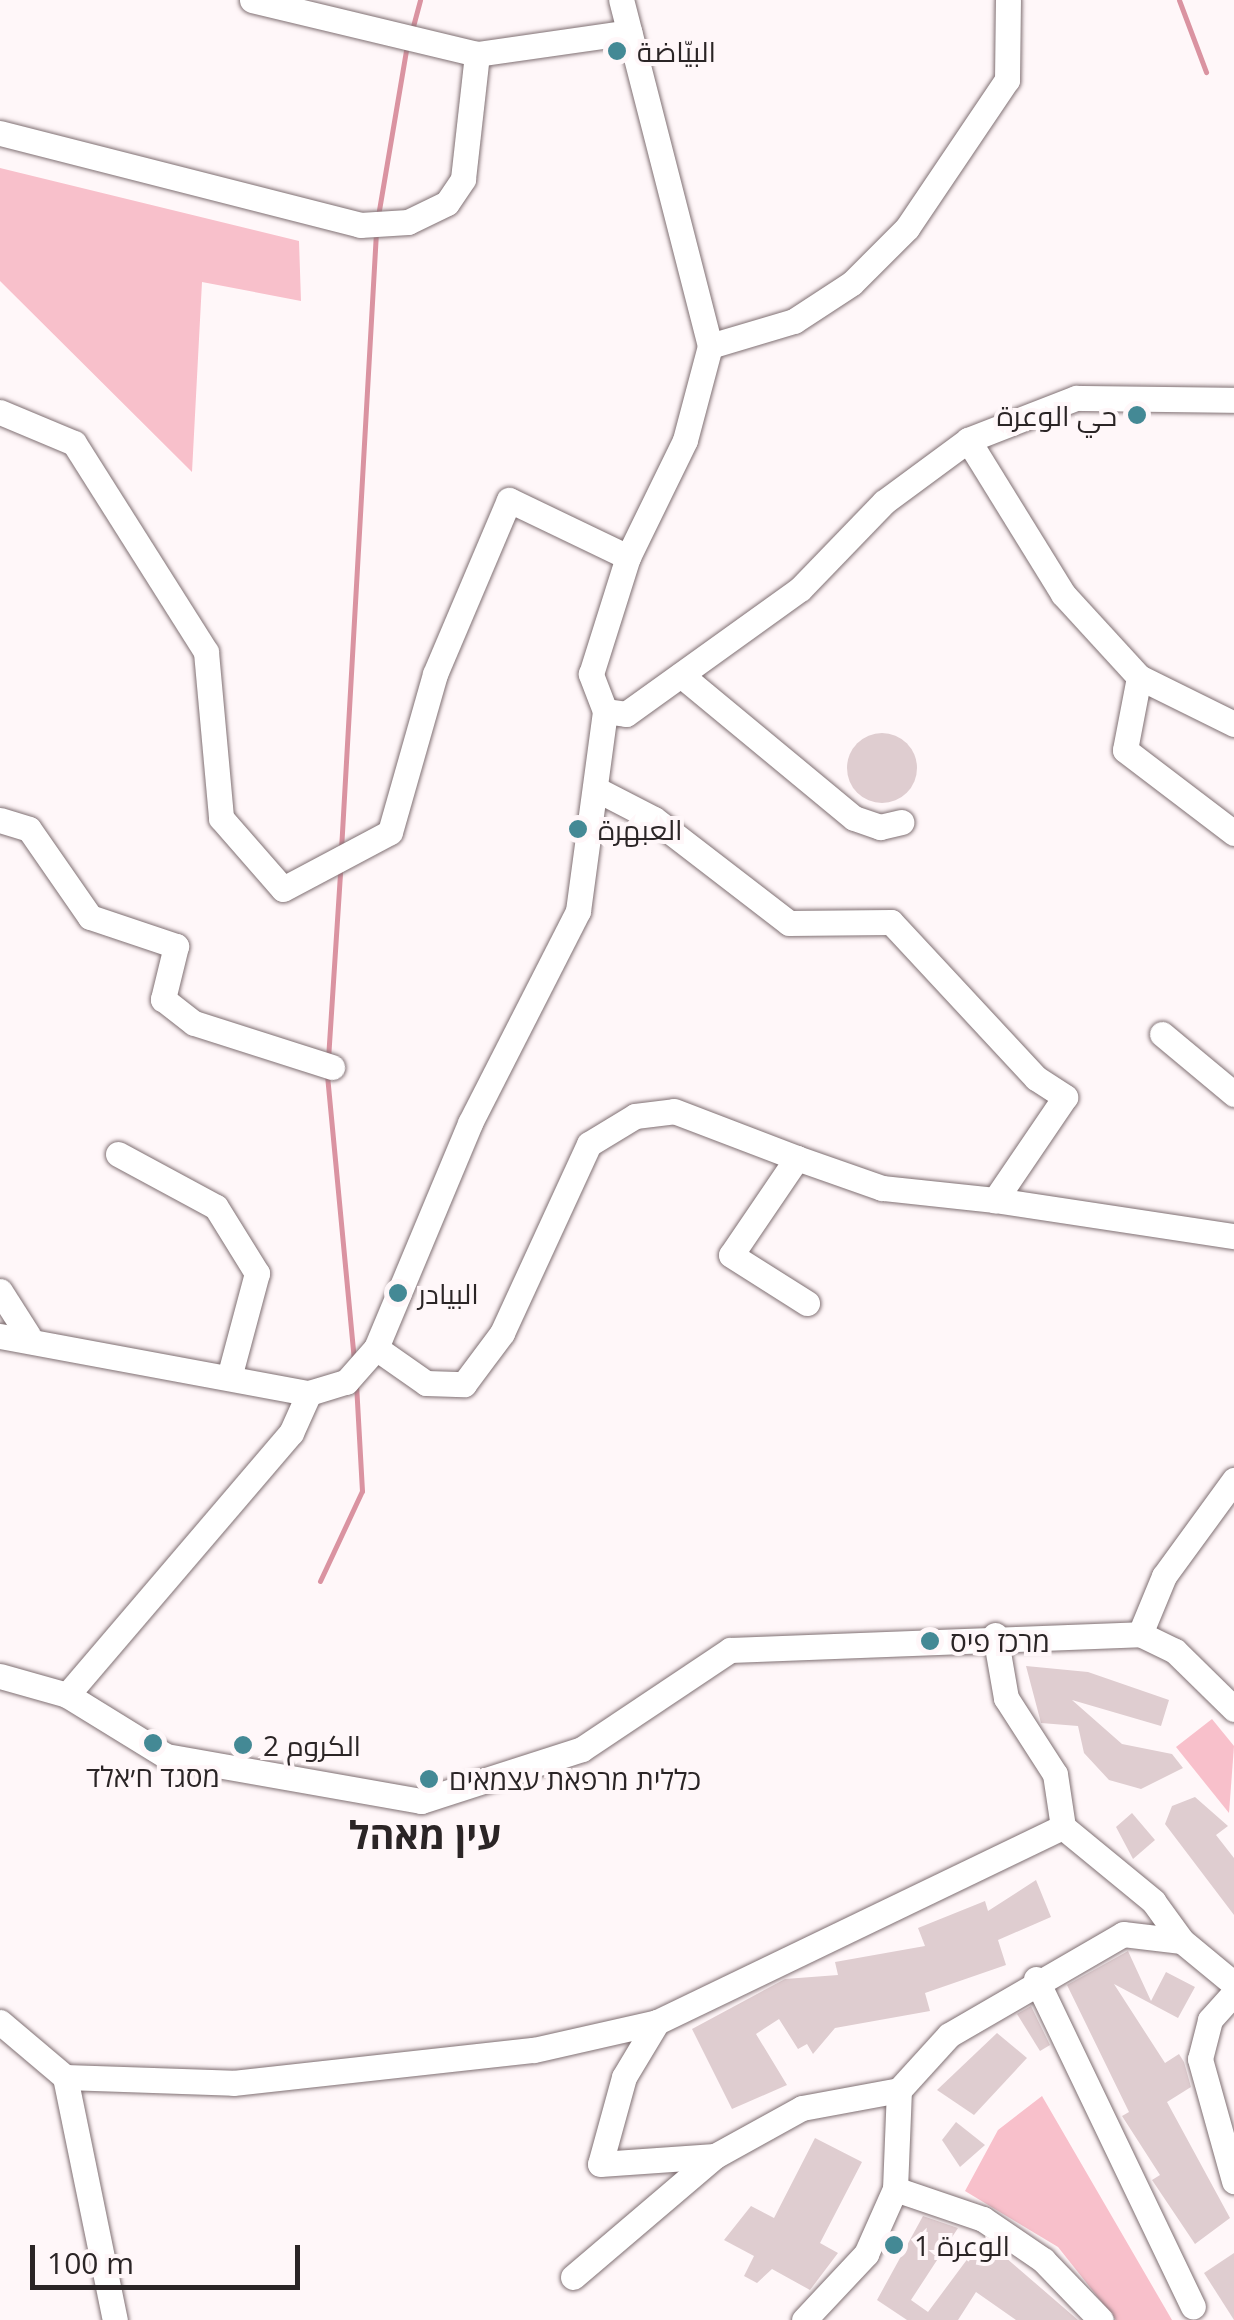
<!DOCTYPE html>
<html>
<head>
<meta charset="utf-8">
<style>
  body { margin:0 }
  #map { position:relative; width:1234px; height:2320px; overflow:hidden; background:#fff7f9; font-family:"Open Sans",Cairo,"Noto Sans Hebrew",sans-serif }
  div>[style] { position:absolute }
  [style*='--x'] { left:calc(var(--x)*1px); top:calc(var(--y)*1px); width:calc(var(--w)*1px); rotate:calc(var(--a)*1deg) }
  .green>* { inset:0; background:#f8c0cb }
  .stream>* { height:5px; margin:-2.5px; padding:0 2.5px; transform-origin:2.5px; border-radius:2.5px; background:#da93a1 }
  .building>* { inset:0; background:#dfcdd0 }
  .round { border-radius:50% }
  .roads { filter:drop-shadow(0 0 2px #807073) drop-shadow(0 0 2px #807073) }
  .minor>* { height:25px; margin:-12.5px; padding:0 12.5px; transform-origin:12.5px; border-radius:12.5px; background:#fff }
  .dots>* { width:28px; height:28px; translate:-50% -50%; box-sizing:border-box; border:5px solid #fff7f9; border-radius:50% }
  span { translate:-50% -50%; white-space:nowrap; text-align:center; line-height:1.15; -webkit-text-stroke:8px #fff7f9; paint-order:stroke }
  .poi-label { font-size:28px; color:#2b2526 }
  .left { translate:0 -50%; text-align:left }
  .right { translate:-100% -50%; text-align:right }
  .district-label { font-size:38px; color:#2b2526; font-weight:700 }
  .scale { position:absolute; left:30px; top:2245px; width:270px; height:45px; box-sizing:border-box; border:5px solid #2b2526; border-top:0; padding-left:12px; font-size:30px; line-height:35px; white-space:nowrap; color:#2b2526; -webkit-text-stroke:8px #fff7f9; paint-order:stroke }
</style>
</head>
<body>
<div id="map">
  <div class="green">
    <i style="clip-path:polygon(0 168px,299px 241px,301px 301px,202px 282px,192px 472px,0 281px)"></i>
    <i style="clip-path:polygon(1212px 1719px,1234px 1746px,1229px 1813px,1176px 1747px)"></i>
    <i style="clip-path:polygon(1042px 2096px,1172px 2320px,1116px 2320px,1058px 2247px,965px 2191px,998px 2130px)"></i>
  </div>
  <div class="stream">
    <i style="--x:1179;--y:0;--w:77;--a:69.4"></i>
    <i style="--x:412;--y:30;--w:31;--a:-75"></i>
    <i style="--x:378;--y:216;--w:173;--a:-80.4"></i>
    <i style="--x:341;--y:850;--w:619;--a:-86.76"></i>
    <i style="--x:328;--y:1059;--w:188;--a:-86.3"></i>
    <i style="--x:327;--y:1075;--w:284;--a:84.6"></i>
    <i style="--x:320;--y:1581;--w:99;--a:-65"></i>
    <i style="--x:362;--y:1491;--w:107;--a:-93.2"></i>
  </div>
  <div class="building">
    <i class="round" style="left:847px;top:733px;width:70px;height:70px"></i>
    <i style="clip-path:polygon(1026px 1666px,1088px 1672px,1169px 1700px,1161px 1726px,1072px 1700px,1122px 1744px,1172px 1754px,1183px 1768px,1141px 1789px,1109px 1780px,1084px 1753px,1078px 1726px,1041px 1723px)"></i>
    <i style="clip-path:polygon(1195px 1797px,1228px 1826px,1216px 1835px,1234px 1858px,1234px 1915px,1165px 1824px,1172px 1806px)"></i>
    <i style="clip-path:polygon(1132px 1813px,1155px 1840px,1133px 1859px,1116px 1827px)"></i>
    <i style="clip-path:polygon(1036px 1880px,1051px 1917px,998px 1940px,1006px 1965px,925px 1993px,930px 2011px,835px 2028px,813px 2054px,807px 2044px,798px 2049px,779px 2019px,756px 2034px,787px 2085px,732px 2109px,692px 2029px,785px 1979px,838px 1975px,835px 1962px,925px 1946px,918px 1928px,985px 1901px,988px 1911px)"></i>
    <i style="clip-path:polygon(1128px 1951px,1151px 2001px,1166px 1972px,1195px 1987px,1178px 2018px,1114px 1984px,1165px 2063px,1179px 2054px,1184px 2062px,1191px 2087px,1167px 2102px,1230px 2218px,1195px 2244px,1152px 2180px,1160px 2175px,1122px 2116px,1129px 2112px,1067px 1985px)"></i>
    <i style="clip-path:polygon(1031px 2006px,1050px 2045px,1040px 2051px,1017px 2014px)"></i>
    <i style="clip-path:polygon(997px 2033px,1027px 2058px,974px 2115px,937px 2090px)"></i>
    <i style="clip-path:polygon(956px 2122px,985px 2145px,960px 2167px,942px 2140px)"></i>
    <i style="clip-path:polygon(815px 2138px,862px 2162px,820px 2243px,838px 2253px,810px 2290px,772px 2269px,757px 2283px,744px 2276px,754px 2256px,724px 2240px,751px 2206px,774px 2218px)"></i>
    <i style="clip-path:polygon(923px 2216px,958px 2228px,911px 2300px,928px 2312px,983px 2238px,1078px 2320px,1016px 2320px,976px 2292px,958px 2320px,907px 2320px,877px 2300px)"></i>
    <i style="clip-path:polygon(1234px 2253px,1234px 2320px,1204px 2273px)"></i>
  </div>
  <div class="roads">
    <div class="minor">
      <i style="--x:252;--y:0;--w:231;--a:13.5"></i>
      <i style="--x:477;--y:54;--w:154;--a:-8.2"></i>
      <i style="--x:0;--y:133;--w:372;--a:14.3"></i>
      <i style="--x:360;--y:225;--w:48;--a:-3.6"></i>
      <i style="--x:408;--y:222;--w:43;--a:-26"></i>
      <i style="--x:447;--y:203;--w:29;--a:-56"></i>
      <i style="--x:463;--y:179;--w:126;--a:-83.6"></i>
      <i style="--x:710;--y:346;--w:88;--a:-16.6"></i>
      <i style="--x:794;--y:321;--w:69;--a:-33.2"></i>
      <i style="--x:852;--y:283;--w:78;--a:-45"></i>
      <i style="--x:907;--y:228;--w:179;--a:-56"></i>
      <i style="--x:1007;--y:80;--w:80;--a:-89.3"></i>
      <i style="--x:0;--y:412;--w:80;--a:22.7"></i>
      <i style="--x:74;--y:443;--w:247;--a:57.7"></i>
      <i style="--x:206;--y:652;--w:167;--a:84.8"></i>
      <i style="--x:221;--y:818;--w:94;--a:48.9"></i>
      <i style="--x:283;--y:889;--w:121;--a:-28"></i>
      <i style="--x:390;--y:832;--w:164;--a:-74.1"></i>
      <i style="--x:435;--y:674;--w:189;--a:-67"></i>
      <i style="--x:509;--y:500;--w:132;--a:25.6"></i>
      <i style="--x:968;--y:440;--w:181;--a:58.3"></i>
      <i style="--x:1063;--y:594;--w:113;--a:47.5"></i>
      <i style="--x:1139;--y:677;--w:106;--a:26.3"></i>
      <i style="--x:681;--y:675;--w:224;--a:39.6"></i>
      <i style="--x:854;--y:818;--w:28;--a:19"></i>
      <i style="--x:880;--y:827;--w:22;--a:-13"></i>
      <i style="--x:1139;--y:677;--w:74;--a:100.9"></i>
      <i style="--x:1125;--y:750;--w:137;--a:37.3"></i>
      <i style="--x:605;--y:711;--w:21;--a:8"></i>
      <i style="--x:626;--y:714;--w:214;--a:-35.7"></i>
      <i style="--x:800;--y:589;--w:121;--a:-46"></i>
      <i style="--x:884;--y:502;--w:104;--a:-36.4"></i>
      <i style="--x:968;--y:440;--w:116;--a:-21.3"></i>
      <i style="--x:1076;--y:398;--w:158;--a:0.7"></i>
      <i style="--x:596;--y:789;--w:65;--a:27.3"></i>
      <i style="--x:654;--y:819;--w:170;--a:37.6"></i>
      <i style="--x:789;--y:923;--w:102;--a:-0.6"></i>
      <i style="--x:891;--y:922;--w:213;--a:47.1"></i>
      <i style="--x:1036;--y:1078;--w:35;--a:33"></i>
      <i style="--x:1065;--y:1097;--w:125;--a:124.2"></i>
      <i style="--x:995;--y:1200;--w:114;--a:-173.9"></i>
      <i style="--x:882;--y:1188;--w:90;--a:-160.6"></i>
      <i style="--x:0;--y:820;--w:30;--a:17"></i>
      <i style="--x:29;--y:829;--w:107;--a:55.3"></i>
      <i style="--x:90;--y:917;--w:91;--a:18.6"></i>
      <i style="--x:176;--y:946;--w:55;--a:103.8"></i>
      <i style="--x:163;--y:999;--w:39;--a:38"></i>
      <i style="--x:194;--y:1023;--w:145;--a:17.7"></i>
      <i style="--x:1162;--y:1034;--w:94;--a:39.8"></i>
      <i style="--x:118;--y:1154;--w:111;--a:28.4"></i>
      <i style="--x:216;--y:1207;--w:78;--a:58.2"></i>
      <i style="--x:257;--y:1273;--w:105;--a:105"></i>
      <i style="--x:995;--y:1200;--w:242;--a:8.6"></i>
      <i style="--x:0;--y:1291;--w:52;--a:57.5"></i>
      <i style="--x:0;--y:1336;--w:314;--a:10.5"></i>
      <i style="--x:376;--y:1348;--w:61;--a:35"></i>
      <i style="--x:426;--y:1383;--w:38;--a:2"></i>
      <i style="--x:464;--y:1384;--w:64;--a:-53.3"></i>
      <i style="--x:502;--y:1333;--w:208;--a:-65.3"></i>
      <i style="--x:589;--y:1144;--w:54;--a:-31.3"></i>
      <i style="--x:635;--y:1116;--w:39;--a:-7"></i>
      <i style="--x:674;--y:1111;--w:132;--a:20.9"></i>
      <i style="--x:797;--y:1158;--w:117;--a:124.2"></i>
      <i style="--x:731;--y:1255;--w:90;--a:32.3"></i>
      <i style="--x:1140;--y:1634;--w:63;--a:-67.5"></i>
      <i style="--x:1164;--y:1576;--w:119;--a:-53.9"></i>
      <i style="--x:995;--y:1635;--w:64;--a:80.1"></i>
      <i style="--x:1006;--y:1698;--w:90;--a:57.2"></i>
      <i style="--x:1055;--y:1774;--w:54;--a:81.4"></i>
      <i style="--x:1063;--y:1827;--w:117;--a:39.4"></i>
      <i style="--x:1153;--y:1901;--w:49;--a:54.1"></i>
      <i style="--x:0;--y:1676;--w:70;--a:15.8"></i>
      <i style="--x:67;--y:1695;--w:116;--a:31.6"></i>
      <i style="--x:166;--y:1756;--w:259;--a:10"></i>
      <i style="--x:421;--y:1801;--w:169;--a:-17.9"></i>
      <i style="--x:582;--y:1749;--w:178;--a:-33.8"></i>
      <i style="--x:730;--y:1650;--w:410;--a:-2.2"></i>
      <i style="--x:1140;--y:1634;--w:39;--a:26"></i>
      <i style="--x:1175;--y:1651;--w:83;--a:44.5"></i>
      <i style="--x:67;--y:1695;--w:345;--a:-49.5"></i>
      <i style="--x:291;--y:1433;--w:44;--a:-65.8"></i>
      <i style="--x:309;--y:1393;--w:39;--a:-17"></i>
      <i style="--x:346;--y:1382;--w:45;--a:-48.6"></i>
      <i style="--x:376;--y:1348;--w:244;--a:-67.3"></i>
      <i style="--x:470;--y:1123;--w:238;--a:-63"></i>
      <i style="--x:578;--y:911;--w:202;--a:-82.3"></i>
      <i style="--x:605;--y:711;--w:40;--a:-111"></i>
      <i style="--x:591;--y:674;--w:123;--a:-72.5"></i>
      <i style="--x:628;--y:557;--w:130;--a:-64"></i>
      <i style="--x:685;--y:440;--w:97;--a:-75.1"></i>
      <i style="--x:710;--y:346;--w:357;--a:-104.4"></i>
      <i style="--x:1036;--y:1979;--w:363;--a:64.4"></i>
      <i style="--x:1234;--y:1993;--w:36;--a:132"></i>
      <i style="--x:1210;--y:2020;--w:40;--a:104.4"></i>
      <i style="--x:1200;--y:2059;--w:127;--a:74.4"></i>
      <i style="--x:0;--y:2022;--w:85;--a:40.2"></i>
      <i style="--x:65;--y:2077;--w:248;--a:78.4"></i>
      <i style="--x:657;--y:2022;--w:64;--a:121"></i>
      <i style="--x:624;--y:2077;--w:90;--a:105.4"></i>
      <i style="--x:600;--y:2164;--w:115;--a:-4"></i>
      <i style="--x:65;--y:2077;--w:168;--a:2"></i>
      <i style="--x:233;--y:2083;--w:303;--a:-6.3"></i>
      <i style="--x:534;--y:2050;--w:126;--a:-12.8"></i>
      <i style="--x:657;--y:2022;--w:450;--a:-25.7"></i>
      <i style="--x:895;--y:2189;--w:93;--a:18.8"></i>
      <i style="--x:983;--y:2219;--w:73;--a:34.3"></i>
      <i style="--x:1043;--y:2260;--w:83;--a:46"></i>
      <i style="--x:573;--y:2277;--w:187;--a:-40.4"></i>
      <i style="--x:715;--y:2156;--w:99;--a:-28.9"></i>
      <i style="--x:802;--y:2108;--w:99;--a:-10.5"></i>
      <i style="--x:804;--y:2320;--w:91;--a:-46.8"></i>
      <i style="--x:866;--y:2254;--w:71;--a:-66"></i>
      <i style="--x:895;--y:2189;--w:99;--a:-87.7"></i>
      <i style="--x:899;--y:2090;--w:74;--a:-47.7"></i>
      <i style="--x:949;--y:2035;--w:201;--a:-30.1"></i>
      <i style="--x:1123;--y:1934;--w:59;--a:6.8"></i>
      <i style="--x:1182;--y:1941;--w:67;--a:39.6"></i>
    </div>
  </div>
  <div class="dots">
    <i style="left:617px;top:51px;background:#448995"></i>
    <i style="left:1137px;top:415px;background:#448995"></i>
    <i style="left:578px;top:829px;background:#448995"></i>
    <i style="left:398px;top:1293px;background:#448995"></i>
    <i style="left:930px;top:1641px;background:#448995"></i>
    <i style="left:153px;top:1743px;background:#448995"></i>
    <i style="left:243px;top:1745px;background:#448995"></i>
    <i style="left:429px;top:1779px;background:#448995"></i>
    <i style="left:894px;top:2245px;background:#448995"></i>
  </div>
  <div class="poi-label">
    <span class="left" style="left:637px;top:51px">البيّاضة</span>
    <span class="right" style="left:1117px;top:415px">حي الوعرة</span>
    <span class="left" style="left:598px;top:829px">العبهرة</span>
    <span class="left" style="left:418px;top:1293px">البيادر</span>
    <span class="left" style="left:950px;top:1641px">מרכז פיס</span>
    <span class="left" style="left:263px;top:1745px">الكروم 2</span>
    <span style="left:153px;top:1776px">מסגד ח׳אלד</span>
    <span class="left" style="left:449px;top:1779px">כללית מרפאת עצמאים</span>
    <span class="left" style="left:914px;top:2245px">الوعرة 1</span>
  </div>
  <div class="district-label">
    <span style="left:425px;top:1835px">עין מאהל</span>
  </div>
  <div class="scale">100 m</div>
</div>
</body>
</html>
